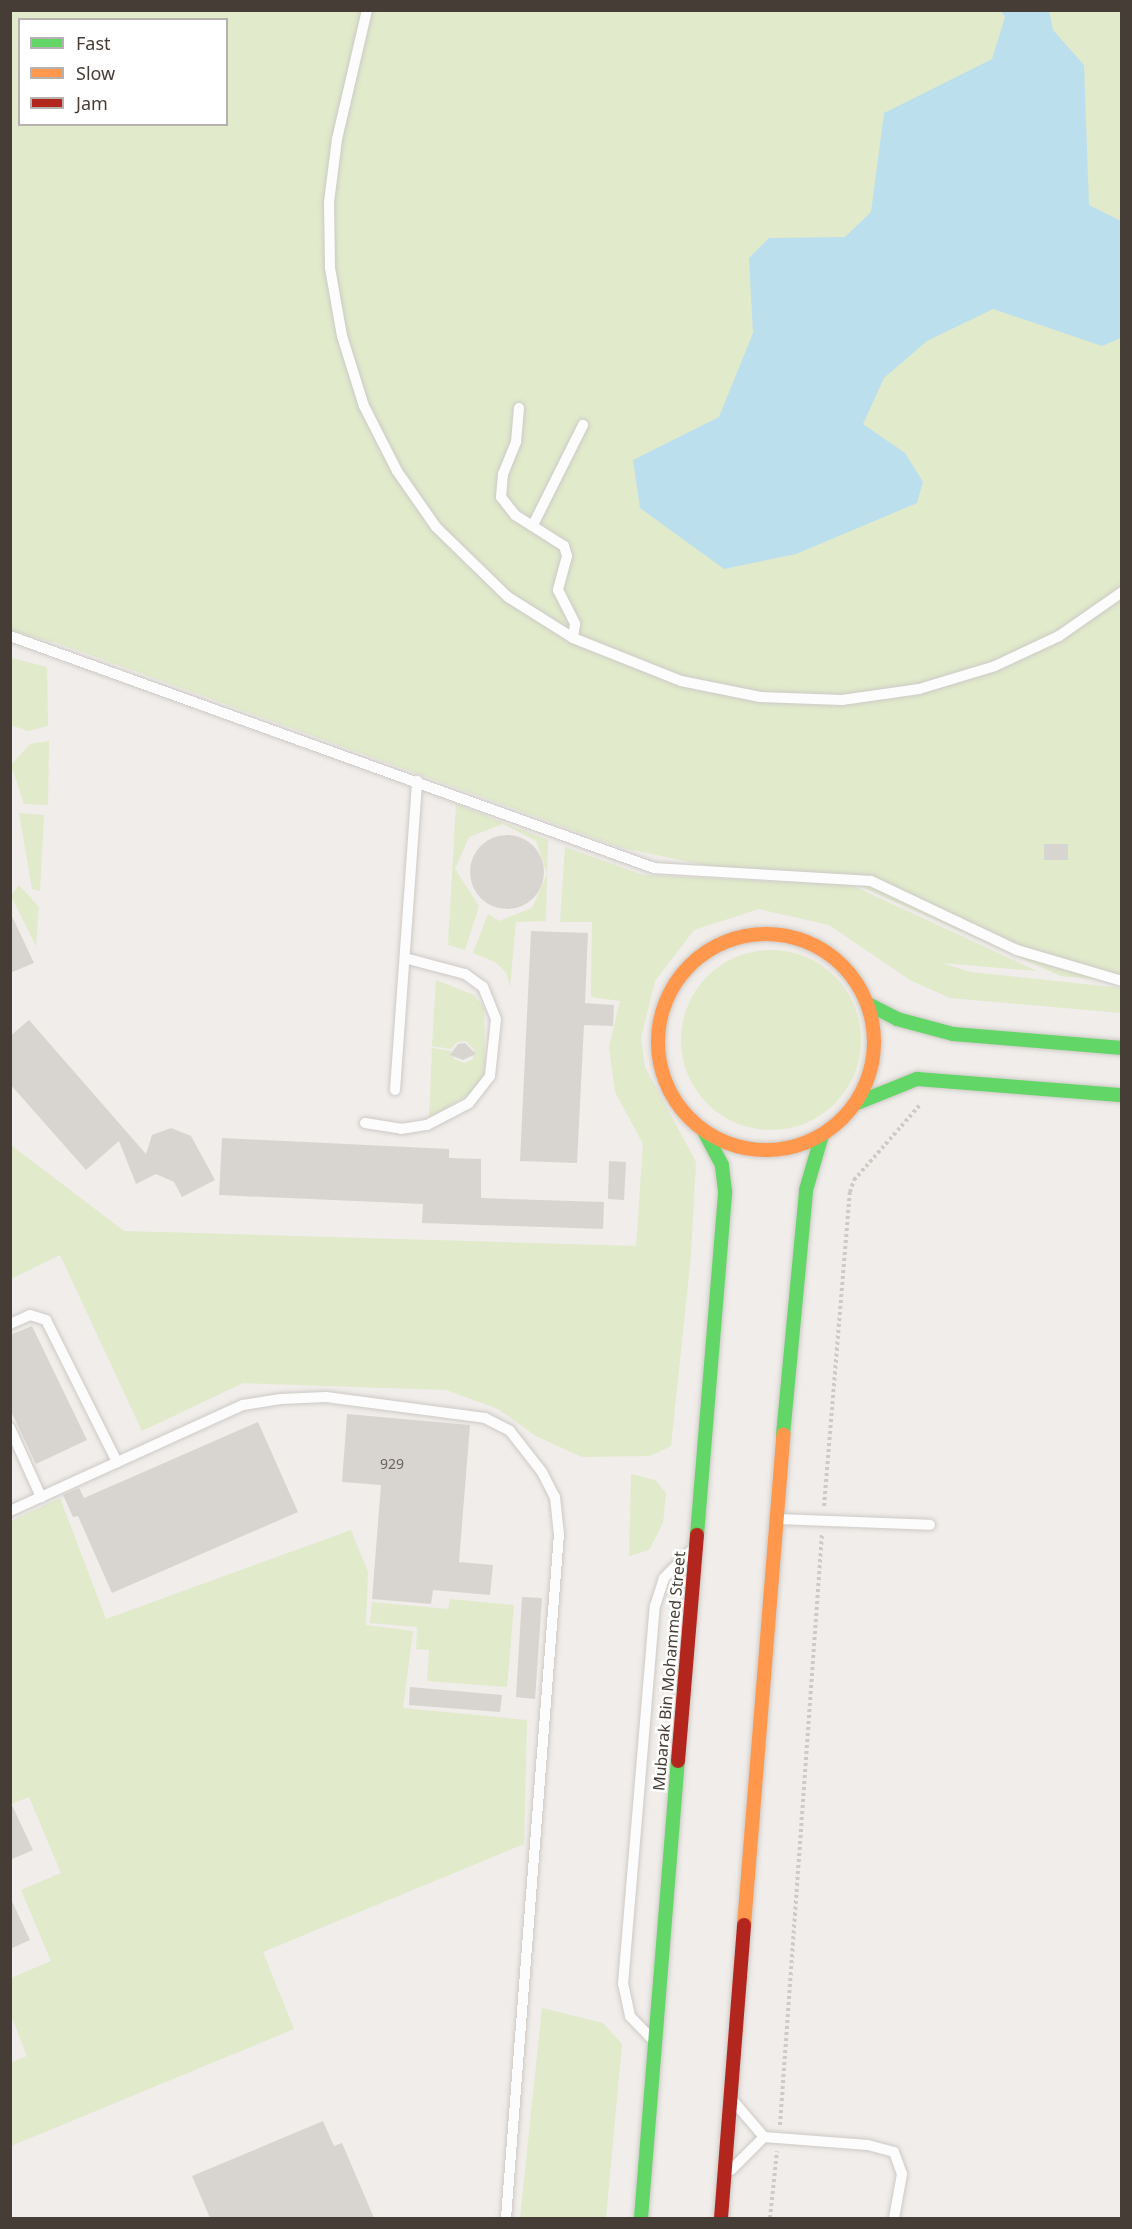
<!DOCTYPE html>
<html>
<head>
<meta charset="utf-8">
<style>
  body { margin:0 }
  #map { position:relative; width:1132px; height:2229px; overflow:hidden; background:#f0edea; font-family:"Noto Sans",sans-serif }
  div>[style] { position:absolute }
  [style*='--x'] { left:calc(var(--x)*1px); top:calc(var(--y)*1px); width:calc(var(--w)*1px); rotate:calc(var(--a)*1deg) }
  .green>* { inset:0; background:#e1eacb }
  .round { border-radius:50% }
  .water>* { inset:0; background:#bcdfee }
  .building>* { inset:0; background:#d8d5d1 }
  .path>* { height:4px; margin-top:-2px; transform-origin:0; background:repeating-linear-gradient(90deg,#cecbc7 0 3px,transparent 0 6px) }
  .roads { filter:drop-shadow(0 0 2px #cdcac6) drop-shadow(0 0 2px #cdcac6) }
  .lane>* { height:10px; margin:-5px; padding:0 5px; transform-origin:5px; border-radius:5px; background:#fdfcfc }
  .fast>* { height:14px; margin:-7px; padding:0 7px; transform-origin:7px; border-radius:7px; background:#63d668 }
  .slow>* { height:14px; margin:-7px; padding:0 7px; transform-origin:7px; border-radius:7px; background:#ff974d }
  .slow>.ring { margin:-7px; padding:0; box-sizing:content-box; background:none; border:14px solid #ff974d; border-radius:50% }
  .jam>* { height:14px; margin:-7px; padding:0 7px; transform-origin:7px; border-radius:7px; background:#b3261e }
  span { translate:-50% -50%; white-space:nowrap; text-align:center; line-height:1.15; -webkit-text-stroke:5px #fff; paint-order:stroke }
  .number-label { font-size:14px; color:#6c655e }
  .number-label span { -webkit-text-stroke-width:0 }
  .street-label { font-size:16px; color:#463e36 }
  .frame { position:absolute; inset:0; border:12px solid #463e36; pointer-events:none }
  .legend { position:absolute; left:18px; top:18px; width:210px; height:108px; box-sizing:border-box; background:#fff; border:2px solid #b5b2af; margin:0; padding:8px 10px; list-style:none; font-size:18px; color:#463e36 }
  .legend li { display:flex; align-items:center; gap:12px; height:30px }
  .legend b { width:30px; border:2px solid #b5b2af }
</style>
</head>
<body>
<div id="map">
  <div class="green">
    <i style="clip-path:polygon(evenodd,10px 11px,1121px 11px,1121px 982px,1061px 976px,846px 880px,744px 873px,622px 848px,60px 644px,11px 631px,10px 11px,20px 20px,226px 20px,226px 124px,20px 124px,20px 20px)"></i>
    <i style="clip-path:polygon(11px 658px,47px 667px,48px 726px,28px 731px,11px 725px)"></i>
    <i style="clip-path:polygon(49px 741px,48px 805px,24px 804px,11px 765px,30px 744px)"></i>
    <i style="clip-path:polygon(456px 804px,548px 840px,546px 921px,516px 922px,510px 987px,506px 972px,495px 962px,473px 953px,488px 914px,499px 921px,532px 908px,547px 874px,536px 841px,503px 824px,469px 837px,455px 869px,479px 906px,465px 950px,448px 945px)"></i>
    <i style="clip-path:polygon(19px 813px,44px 815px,40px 891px,32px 889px)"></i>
    <i style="clip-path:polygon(565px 847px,643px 875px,851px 885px,1037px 971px,942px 963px,970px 972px,1121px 988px,1121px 1013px,950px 998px,910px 980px,829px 925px,759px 909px,694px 930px,655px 981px,641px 1038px,645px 1067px,696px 1162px,691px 1255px,671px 1446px,650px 1456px,582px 1457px,536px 1436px,498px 1409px,446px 1390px,243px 1383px,142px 1431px,60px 1255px,11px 1279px,11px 1145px,124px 1231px,636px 1246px,643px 1144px,615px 1092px,609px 1047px,620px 1001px,591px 997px,592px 922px,560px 922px)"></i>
    <i style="clip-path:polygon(19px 885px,39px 907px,36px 946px,11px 896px)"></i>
    <i class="round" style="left:681px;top:950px;width:180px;height:180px"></i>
    <i style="clip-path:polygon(436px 980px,474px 995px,484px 1008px,485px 1062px,483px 1078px,471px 1093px,429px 1118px,432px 1048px,451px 1051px,454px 1059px,464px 1063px,473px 1059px,474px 1050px,466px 1041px,457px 1042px,451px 1049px,432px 1046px)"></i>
    <i style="clip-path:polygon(631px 1474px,655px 1480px,666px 1493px,663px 1523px,649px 1550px,629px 1556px)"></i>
    <i style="clip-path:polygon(60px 1498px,106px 1619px,351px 1530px,368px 1572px,366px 1625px,413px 1631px,403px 1708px,527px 1720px,524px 1844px,263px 1952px,294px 2029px,11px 2146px,10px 2063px,27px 2056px,11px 2015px,11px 1978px,51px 1961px,21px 1890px,61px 1873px,29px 1797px,11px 1804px,11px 1521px)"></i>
    <i style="clip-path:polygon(450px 1599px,514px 1605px,507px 1687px,427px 1681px,429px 1650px,416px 1649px,417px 1627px,370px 1623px,372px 1602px,448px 1609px)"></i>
    <i style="clip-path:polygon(542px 2008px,603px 2023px,622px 2044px,606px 2218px,520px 2218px)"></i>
  </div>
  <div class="water">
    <i style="clip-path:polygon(1001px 11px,1049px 11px,1053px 30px,1084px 65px,1089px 205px,1121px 221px,1121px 338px,1102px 346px,993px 309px,927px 341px,884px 378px,863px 424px,905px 453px,923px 482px,917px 503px,796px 554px,724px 569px,640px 508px,633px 460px,719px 417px,753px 333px,749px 258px,769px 238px,845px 237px,871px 212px,884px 113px,992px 59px,1005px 17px)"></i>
  </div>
  <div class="building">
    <i class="round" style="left:470px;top:835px;width:74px;height:74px"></i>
    <i style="clip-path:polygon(1044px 844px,1068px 844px,1068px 860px,1044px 860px)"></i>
    <i style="clip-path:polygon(10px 912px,34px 963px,10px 973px)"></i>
    <i style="clip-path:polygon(531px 931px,588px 933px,585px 1003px,614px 1005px,613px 1026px,584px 1025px,577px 1163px,520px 1161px)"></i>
    <i style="clip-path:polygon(29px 1020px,146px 1154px,152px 1135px,171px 1128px,191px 1136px,215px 1180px,182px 1197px,174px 1182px,156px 1174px,136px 1184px,119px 1141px,86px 1170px,10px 1084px,10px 1036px)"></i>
    <i style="clip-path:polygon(465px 1043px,476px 1054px,463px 1060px,450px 1055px,458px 1044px)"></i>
    <i style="clip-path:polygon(222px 1138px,449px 1149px,449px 1158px,481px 1159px,481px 1198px,604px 1202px,603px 1229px,422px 1223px,423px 1204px,219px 1195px)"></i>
    <i style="clip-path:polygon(609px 1161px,626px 1162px,624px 1200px,608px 1199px)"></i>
    <i style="clip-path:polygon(32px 1326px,87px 1440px,36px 1464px,10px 1409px,10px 1335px)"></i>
    <i style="clip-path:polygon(347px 1414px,470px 1425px,459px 1562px,493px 1565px,490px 1595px,433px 1590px,431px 1604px,372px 1599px,381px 1485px,342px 1482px)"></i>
    <i style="clip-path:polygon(258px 1422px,298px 1512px,112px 1593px,78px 1516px,73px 1517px,63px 1495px,79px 1488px,84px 1498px)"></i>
    <i style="clip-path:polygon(522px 1597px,542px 1598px,535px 1699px,516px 1697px)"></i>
    <i style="clip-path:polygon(410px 1687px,502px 1695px,500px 1712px,409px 1705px)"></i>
    <i style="clip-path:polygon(10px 1801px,33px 1850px,10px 1860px)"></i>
    <i style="clip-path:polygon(10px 1897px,30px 1940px,10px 1949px)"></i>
    <i style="clip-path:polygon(323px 2121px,334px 2146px,342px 2143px,374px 2218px,210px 2218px,192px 2176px)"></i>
  </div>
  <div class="path">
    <i style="--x:824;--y:1506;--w:315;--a:-85.3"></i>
    <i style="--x:850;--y:1192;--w:13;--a:-72"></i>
    <i style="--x:854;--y:1180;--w:100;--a:-48.7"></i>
    <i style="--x:780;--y:2125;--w:592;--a:-85.94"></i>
    <i style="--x:770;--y:2218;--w:67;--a:-84"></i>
  </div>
  <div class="roads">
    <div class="lane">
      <i style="--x:367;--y:10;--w:132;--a:103.1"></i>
      <i style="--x:337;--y:139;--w:64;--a:97.2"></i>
      <i style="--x:329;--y:202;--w:66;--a:89.1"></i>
      <i style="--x:330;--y:268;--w:69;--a:80"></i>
      <i style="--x:342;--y:336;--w:73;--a:72.6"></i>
      <i style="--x:364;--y:406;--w:73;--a:63.1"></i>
      <i style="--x:397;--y:471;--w:68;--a:55.1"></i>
      <i style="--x:436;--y:527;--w:100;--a:44.2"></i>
      <i style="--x:508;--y:597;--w:77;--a:32.2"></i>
      <i style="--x:573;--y:638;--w:116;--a:21.7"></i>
      <i style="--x:681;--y:681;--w:81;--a:11.4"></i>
      <i style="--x:760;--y:697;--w:82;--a:2.1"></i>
      <i style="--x:842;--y:700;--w:78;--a:-8.1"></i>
      <i style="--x:919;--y:689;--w:79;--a:-16.8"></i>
      <i style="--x:995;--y:666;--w:71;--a:-25.1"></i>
      <i style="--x:1059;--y:636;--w:77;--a:-34.9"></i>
      <i style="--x:519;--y:408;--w:34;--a:95"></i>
      <i style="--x:516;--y:442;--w:35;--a:112"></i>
      <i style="--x:503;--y:474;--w:23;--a:95"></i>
      <i style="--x:501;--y:497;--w:23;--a:52"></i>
      <i style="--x:515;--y:515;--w:58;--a:32.3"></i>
      <i style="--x:564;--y:546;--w:10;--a:73"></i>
      <i style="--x:567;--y:556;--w:35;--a:105"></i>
      <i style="--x:558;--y:590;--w:38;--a:63"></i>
      <i style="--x:575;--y:624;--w:14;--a:98"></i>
      <i style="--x:533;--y:525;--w:112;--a:-63.4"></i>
      <i style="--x:10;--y:636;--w:685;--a:19.81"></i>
      <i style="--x:654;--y:868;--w:217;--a:3.4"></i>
      <i style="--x:871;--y:881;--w:161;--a:25.3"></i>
      <i style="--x:1017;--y:950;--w:109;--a:16.4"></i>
      <i style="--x:395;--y:1090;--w:310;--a:-85.9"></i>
      <i style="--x:365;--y:1123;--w:36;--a:9"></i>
      <i style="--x:401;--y:1129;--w:26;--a:-9"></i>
      <i style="--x:427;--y:1125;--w:47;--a:-27.6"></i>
      <i style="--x:469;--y:1103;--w:34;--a:-52"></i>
      <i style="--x:490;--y:1076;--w:57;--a:-84"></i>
      <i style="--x:496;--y:1019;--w:35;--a:-112"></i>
      <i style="--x:483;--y:987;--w:22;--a:-144"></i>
      <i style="--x:465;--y:974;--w:62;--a:-165.1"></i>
      <i style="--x:10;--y:1324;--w:22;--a:-24"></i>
      <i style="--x:30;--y:1315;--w:17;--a:17"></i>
      <i style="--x:46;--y:1320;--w:159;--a:63.4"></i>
      <i style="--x:10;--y:1428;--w:76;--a:65.8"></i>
      <i style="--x:10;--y:1511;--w:256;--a:-24.5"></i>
      <i style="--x:243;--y:1405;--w:38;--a:-9"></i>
      <i style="--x:281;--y:1399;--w:45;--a:-2.5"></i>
      <i style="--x:326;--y:1397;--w:160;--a:7.5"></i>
      <i style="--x:485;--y:1418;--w:28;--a:27"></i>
      <i style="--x:510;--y:1431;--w:52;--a:52"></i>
      <i style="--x:542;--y:1472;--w:28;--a:63"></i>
      <i style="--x:555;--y:1497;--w:37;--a:84"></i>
      <i style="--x:559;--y:1534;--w:686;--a:94.43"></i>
      <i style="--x:776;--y:1519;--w:154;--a:2.2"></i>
      <i style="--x:650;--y:2037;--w:29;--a:-134"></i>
      <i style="--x:630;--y:2016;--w:33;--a:-102"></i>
      <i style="--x:623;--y:1984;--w:379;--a:-85.2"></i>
      <i style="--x:655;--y:1606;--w:29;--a:-72"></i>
      <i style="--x:664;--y:1578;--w:38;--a:-45"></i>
      <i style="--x:735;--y:2103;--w:45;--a:49.5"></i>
      <i style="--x:764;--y:2137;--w:104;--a:4.4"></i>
      <i style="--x:868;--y:2145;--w:27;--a:15"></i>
      <i style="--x:894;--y:2152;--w:23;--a:70"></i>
      <i style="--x:902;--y:2174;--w:45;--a:100.3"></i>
      <i style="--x:731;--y:2170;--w:47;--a:-45"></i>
    </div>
    <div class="fast">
      <i style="--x:868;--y:1004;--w:33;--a:27"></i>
      <i style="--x:897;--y:1019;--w:58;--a:15"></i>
      <i style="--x:953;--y:1034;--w:170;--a:4.7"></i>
      <i style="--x:857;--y:1103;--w:65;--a:-21.8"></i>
      <i style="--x:917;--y:1079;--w:206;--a:4.5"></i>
      <i style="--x:783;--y:1435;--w:246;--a:-84.6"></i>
      <i style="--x:806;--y:1190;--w:57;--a:-73.8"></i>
      <i style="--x:697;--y:1535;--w:345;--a:-85.3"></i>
      <i style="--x:725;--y:1191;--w:26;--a:-97"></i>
      <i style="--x:722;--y:1165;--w:38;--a:-118"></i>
      <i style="--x:641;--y:2218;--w:458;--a:-85.4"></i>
    </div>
    <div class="slow">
      <i class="ring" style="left:658px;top:934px;width:202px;height:202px"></i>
      <i style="--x:744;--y:1925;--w:492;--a:-85.4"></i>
    </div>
    <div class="jam">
      <i style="--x:678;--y:1761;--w:227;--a:-85.2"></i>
      <i style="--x:721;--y:2218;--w:294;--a:-85.5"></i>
    </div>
  </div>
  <div class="number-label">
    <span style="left:392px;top:1464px">929</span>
  </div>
  <div class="street-label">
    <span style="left:669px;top:1671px;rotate:-85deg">Mubarak Bin Mohammed Street</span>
  </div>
  <div class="frame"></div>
  <ul class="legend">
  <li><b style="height:8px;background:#63d668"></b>Fast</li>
  <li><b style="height:8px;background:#ff974d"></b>Slow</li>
  <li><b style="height:8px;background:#b3261e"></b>Jam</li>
  </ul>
</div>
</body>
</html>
